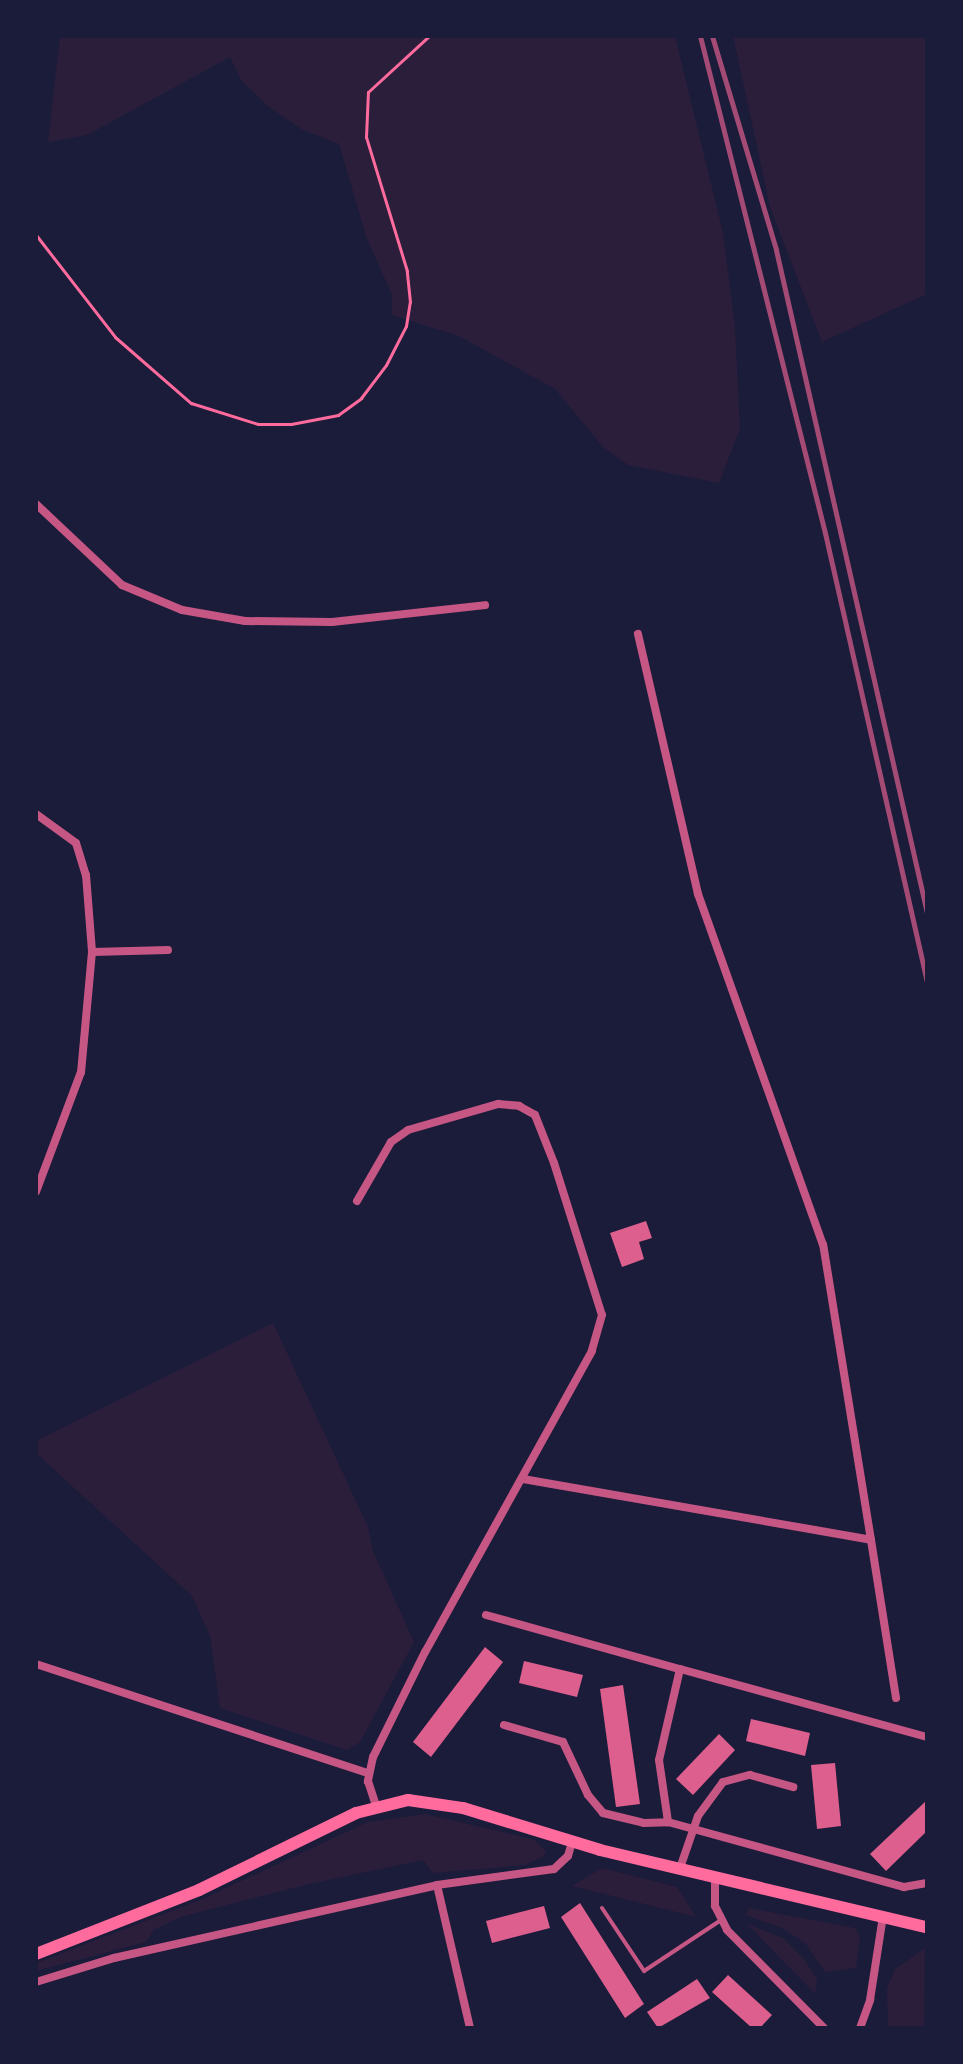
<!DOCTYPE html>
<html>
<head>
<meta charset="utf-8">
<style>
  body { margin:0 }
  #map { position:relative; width:963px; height:2064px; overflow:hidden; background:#1b1b3a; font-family:Helvetica,sans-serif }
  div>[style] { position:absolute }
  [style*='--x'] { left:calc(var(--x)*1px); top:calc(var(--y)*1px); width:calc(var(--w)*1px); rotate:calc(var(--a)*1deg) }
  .green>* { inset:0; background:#2a1e3b }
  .building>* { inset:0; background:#dd5f8e }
  .path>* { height:3px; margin:-1.5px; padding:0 1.5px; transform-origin:1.5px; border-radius:1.5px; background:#ff6b9d }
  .service>* { height:4px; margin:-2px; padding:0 2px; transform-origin:2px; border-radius:2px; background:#c65784 }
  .minor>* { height:8px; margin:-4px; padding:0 4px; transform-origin:4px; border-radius:4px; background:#c65784 }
  .secondary>* { height:12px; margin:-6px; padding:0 6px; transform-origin:6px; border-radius:6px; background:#ff6b9d }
  .rail>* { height:5px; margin:-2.5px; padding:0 2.5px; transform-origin:2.5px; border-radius:2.5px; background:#a44b75 }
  span { translate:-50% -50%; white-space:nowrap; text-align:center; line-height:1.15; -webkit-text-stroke:7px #1b1b3a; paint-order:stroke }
  .frame { position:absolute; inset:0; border:38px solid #1b1b3a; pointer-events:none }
</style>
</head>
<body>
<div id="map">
  <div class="green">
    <i style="clip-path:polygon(60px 36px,675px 36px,723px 233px,735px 327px,740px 429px,719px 483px,628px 465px,603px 447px,555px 389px,459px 336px,392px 315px,392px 295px,366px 236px,339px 144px,301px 129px,268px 106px,241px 80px,230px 57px,87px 135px,48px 142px)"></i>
    <i style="clip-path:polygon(733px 36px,927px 36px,927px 294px,822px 342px,770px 207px)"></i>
    <i style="clip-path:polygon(273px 1323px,368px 1527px,373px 1551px,414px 1642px,360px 1742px,347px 1750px,220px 1708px,210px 1636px,192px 1596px,36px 1453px,36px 1441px)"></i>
    <i style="clip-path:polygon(425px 1814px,533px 1839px,546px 1851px,544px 1856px,526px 1865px,433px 1873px,423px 1860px,309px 1884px,180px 1917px,154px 1930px,146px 1942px,36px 1971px,36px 1963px,200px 1900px,368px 1822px)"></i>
    <i style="clip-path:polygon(602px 1868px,677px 1887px,696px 1917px,572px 1886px)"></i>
    <i style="clip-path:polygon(749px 1908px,855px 1928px,860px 1936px,856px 1968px,825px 1972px,806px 1944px,784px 1929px,746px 1915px)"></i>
    <i style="clip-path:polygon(747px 1924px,783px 1938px,805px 1960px,817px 1980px,815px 1994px)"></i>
    <i style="clip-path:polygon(925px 1948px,924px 2028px,888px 2028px,887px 1988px,895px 1969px)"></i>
  </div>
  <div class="building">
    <i style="clip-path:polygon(646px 1221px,652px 1238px,639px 1242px,644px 1259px,622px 1267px,610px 1233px)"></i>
    <i style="clip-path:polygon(485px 1647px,503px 1662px,431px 1757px,413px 1742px)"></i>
    <i style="clip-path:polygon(524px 1661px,583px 1675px,577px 1697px,519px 1683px)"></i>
    <i style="clip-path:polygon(623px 1685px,640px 1804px,616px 1807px,600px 1689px)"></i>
    <i style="clip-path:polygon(751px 1719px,810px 1733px,805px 1756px,746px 1741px)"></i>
    <i style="clip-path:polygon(719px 1734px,735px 1750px,693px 1795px,676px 1779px)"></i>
    <i style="clip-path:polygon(835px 1763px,841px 1826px,817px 1829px,811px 1765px)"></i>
    <i style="clip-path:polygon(927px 1800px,927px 1831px,886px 1871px,870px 1854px)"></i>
    <i style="clip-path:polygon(580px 1903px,644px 2004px,625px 2018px,561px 1917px)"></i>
    <i style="clip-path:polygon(544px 1906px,550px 1928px,492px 1943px,486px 1921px)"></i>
    <i style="clip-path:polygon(728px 1975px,772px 2015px,760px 2028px,752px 2028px,712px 1992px)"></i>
    <i style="clip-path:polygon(697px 1979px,710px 1998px,658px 2028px,647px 2012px)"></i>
  </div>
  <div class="path">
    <i style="--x:36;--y:235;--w:129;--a:52.2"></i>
    <i style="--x:115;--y:337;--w:101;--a:41"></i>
    <i style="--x:191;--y:403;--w:70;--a:17.4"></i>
    <i style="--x:258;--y:424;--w:33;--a:0"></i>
    <i style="--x:291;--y:424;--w:48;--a:-10.8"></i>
    <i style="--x:338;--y:415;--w:29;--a:-36"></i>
    <i style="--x:361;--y:398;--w:41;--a:-52.9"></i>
    <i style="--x:386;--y:365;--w:44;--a:-62.9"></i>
    <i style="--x:406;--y:326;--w:24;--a:-81"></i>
    <i style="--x:410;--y:302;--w:31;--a:-96"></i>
    <i style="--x:407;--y:271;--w:140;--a:-107"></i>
    <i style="--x:366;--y:137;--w:45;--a:-87.5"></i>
    <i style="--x:368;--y:92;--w:83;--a:-42.6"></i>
  </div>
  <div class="service">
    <i style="--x:602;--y:1908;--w:76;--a:56.3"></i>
    <i style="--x:644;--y:1971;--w:92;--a:-33.5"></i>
  </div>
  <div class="minor">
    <i style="--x:36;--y:504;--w:118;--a:43.3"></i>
    <i style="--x:122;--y:585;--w:65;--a:22.6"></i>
    <i style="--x:182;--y:610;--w:64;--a:9.9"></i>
    <i style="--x:245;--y:621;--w:87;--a:0.7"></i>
    <i style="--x:332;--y:622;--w:154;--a:-6.3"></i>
    <i style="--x:36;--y:814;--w:49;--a:35.9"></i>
    <i style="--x:76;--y:843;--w:34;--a:73"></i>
    <i style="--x:86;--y:875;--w:77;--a:85.5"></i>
    <i style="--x:92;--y:952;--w:121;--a:95.2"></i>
    <i style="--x:81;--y:1072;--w:128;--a:110.6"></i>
    <i style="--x:92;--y:952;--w:76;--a:-1.5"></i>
    <i style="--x:357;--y:1201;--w:68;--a:-60"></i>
    <i style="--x:391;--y:1142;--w:21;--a:-35"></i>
    <i style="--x:408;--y:1130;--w:94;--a:-16.1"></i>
    <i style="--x:498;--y:1104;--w:21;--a:5"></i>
    <i style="--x:519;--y:1106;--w:18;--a:29"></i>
    <i style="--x:535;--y:1115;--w:52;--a:68.4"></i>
    <i style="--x:554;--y:1163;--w:159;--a:72.5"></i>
    <i style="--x:602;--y:1315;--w:37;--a:106"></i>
    <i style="--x:592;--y:1351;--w:344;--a:119"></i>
    <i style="--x:425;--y:1652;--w:117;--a:116.3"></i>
    <i style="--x:373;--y:1757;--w:25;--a:102"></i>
    <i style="--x:368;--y:1781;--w:26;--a:72"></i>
    <i style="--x:523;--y:1479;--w:353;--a:9.9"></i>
    <i style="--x:871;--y:1540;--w:299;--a:-99.2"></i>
    <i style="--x:823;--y:1245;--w:373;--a:-109.6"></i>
    <i style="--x:698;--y:894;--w:267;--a:-103"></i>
    <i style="--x:871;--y:1540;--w:160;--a:81"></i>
    <i style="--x:486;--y:1615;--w:201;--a:15.6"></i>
    <i style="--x:36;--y:1664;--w:349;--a:18.2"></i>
    <i style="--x:504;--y:1725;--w:61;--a:16.1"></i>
    <i style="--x:563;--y:1742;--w:59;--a:64.7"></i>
    <i style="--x:588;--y:1795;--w:23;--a:50"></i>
    <i style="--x:603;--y:1813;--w:42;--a:13.7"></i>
    <i style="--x:644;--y:1823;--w:24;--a:-2"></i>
    <i style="--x:927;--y:1737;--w:256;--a:-164.6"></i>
    <i style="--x:680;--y:1669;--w:93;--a:103"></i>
    <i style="--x:659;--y:1760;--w:63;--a:81.7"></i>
    <i style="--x:668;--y:1822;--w:245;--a:15.4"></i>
    <i style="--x:904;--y:1887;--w:23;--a:-10"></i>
    <i style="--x:680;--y:1868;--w:55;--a:-70.9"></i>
    <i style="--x:698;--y:1816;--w:42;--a:-53.7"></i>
    <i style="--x:723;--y:1782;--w:28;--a:-15"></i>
    <i style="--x:750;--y:1775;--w:45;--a:15.6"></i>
    <i style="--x:715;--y:1879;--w:27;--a:90"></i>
    <i style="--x:715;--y:1906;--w:27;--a:63"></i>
    <i style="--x:727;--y:1930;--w:138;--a:45.3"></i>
    <i style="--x:437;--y:1885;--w:147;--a:77"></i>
    <i style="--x:36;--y:1982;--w:82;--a:-17.1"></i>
    <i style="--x:114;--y:1958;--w:331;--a:-12.7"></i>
    <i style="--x:437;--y:1885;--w:118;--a:-7.8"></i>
    <i style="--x:554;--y:1869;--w:19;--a:-43"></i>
    <i style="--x:568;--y:1856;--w:15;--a:-74"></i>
    <i style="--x:860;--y:2028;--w:30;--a:-70"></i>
    <i style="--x:870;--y:2000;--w:85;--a:-81.2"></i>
  </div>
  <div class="secondary">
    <i style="--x:36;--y:1954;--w:175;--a:-21.4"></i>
    <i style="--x:199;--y:1890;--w:175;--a:-26.1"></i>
    <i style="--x:356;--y:1813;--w:54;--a:-14"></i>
    <i style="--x:408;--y:1800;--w:56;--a:8.3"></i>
    <i style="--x:463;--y:1808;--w:143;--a:17"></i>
    <i style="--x:600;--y:1850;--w:336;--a:13.3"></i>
  </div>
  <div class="rail">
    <i style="--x:700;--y:36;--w:512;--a:75.88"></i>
    <i style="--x:825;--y:533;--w:459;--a:77.2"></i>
    <i style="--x:712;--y:36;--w:223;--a:73.3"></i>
    <i style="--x:776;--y:250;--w:680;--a:77.17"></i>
  </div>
  <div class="frame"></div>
</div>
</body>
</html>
